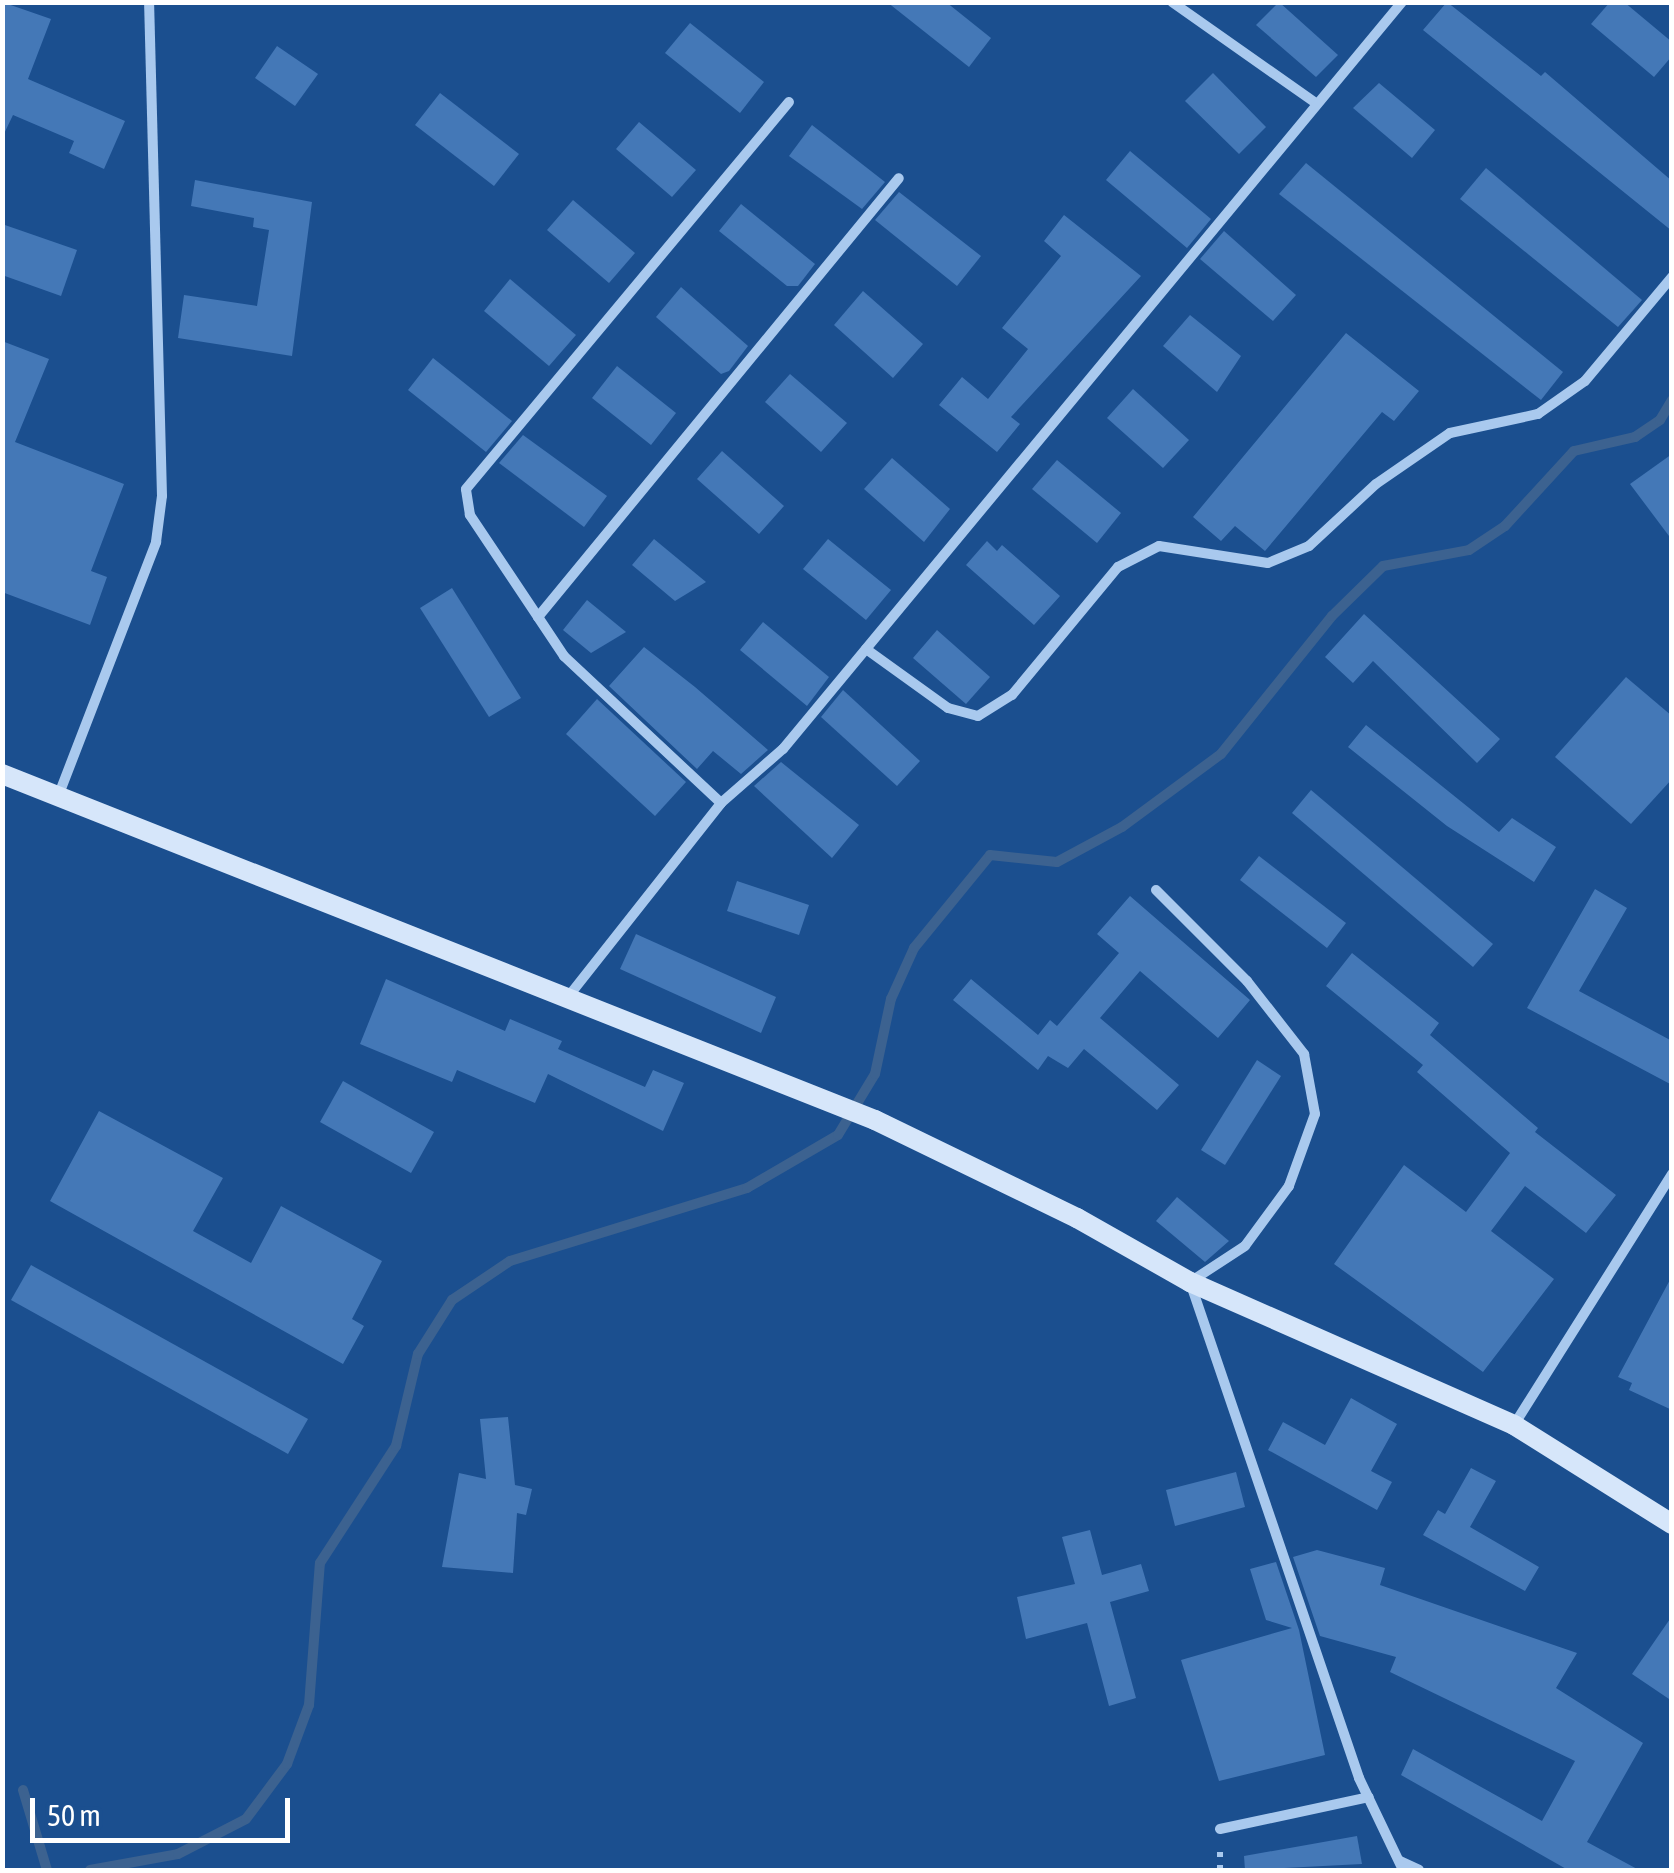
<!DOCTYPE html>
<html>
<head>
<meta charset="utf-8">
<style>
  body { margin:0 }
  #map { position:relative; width:1674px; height:1873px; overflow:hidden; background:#1b4f8f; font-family:"Asap Condensed",sans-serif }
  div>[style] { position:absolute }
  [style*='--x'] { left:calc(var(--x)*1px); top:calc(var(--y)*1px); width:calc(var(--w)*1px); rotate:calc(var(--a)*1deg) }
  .stream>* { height:10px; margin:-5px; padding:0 5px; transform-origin:5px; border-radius:5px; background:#3c6290 }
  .building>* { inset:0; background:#4478b7 }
  .path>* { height:6px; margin-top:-3px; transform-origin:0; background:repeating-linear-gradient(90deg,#a9c9ee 0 5px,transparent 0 13px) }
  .street>* { height:10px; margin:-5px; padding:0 5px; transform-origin:5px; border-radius:5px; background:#a9c9ee }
  .secondary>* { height:20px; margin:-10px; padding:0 10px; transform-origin:10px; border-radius:10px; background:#d6e6fa }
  span { translate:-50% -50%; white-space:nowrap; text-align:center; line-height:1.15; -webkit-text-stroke:8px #1b4f8f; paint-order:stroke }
  .frame { position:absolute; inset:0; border:5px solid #fff; pointer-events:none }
  .scale { position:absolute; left:30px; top:1798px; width:260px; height:45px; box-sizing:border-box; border:5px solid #fff; border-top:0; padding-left:12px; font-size:30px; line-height:35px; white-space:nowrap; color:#fff; -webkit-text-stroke:8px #1b4f8f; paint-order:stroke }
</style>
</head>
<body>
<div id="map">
  <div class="stream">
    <i style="--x:23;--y:1790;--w:84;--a:73.3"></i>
    <i style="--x:90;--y:1870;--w:89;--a:-10.3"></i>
    <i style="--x:178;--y:1854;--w:76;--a:-27.2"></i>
    <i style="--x:246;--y:1819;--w:69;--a:-53.3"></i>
    <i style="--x:287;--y:1764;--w:63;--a:-69.6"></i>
    <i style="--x:309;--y:1705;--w:142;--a:-85.6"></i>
    <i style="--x:320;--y:1563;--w:140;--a:-57"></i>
    <i style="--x:396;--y:1446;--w:95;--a:-76.6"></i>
    <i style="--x:418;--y:1354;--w:64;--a:-57.8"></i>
    <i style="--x:452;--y:1300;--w:70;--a:-33.9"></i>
    <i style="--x:510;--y:1261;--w:248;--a:-17.1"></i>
    <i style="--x:747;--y:1188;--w:105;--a:-30.2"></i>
    <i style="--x:838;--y:1135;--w:71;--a:-58.8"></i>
    <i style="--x:875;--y:1074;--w:77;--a:-78"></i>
    <i style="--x:891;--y:999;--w:56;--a:-65.7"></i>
    <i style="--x:914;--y:948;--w:120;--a:-50.7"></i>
    <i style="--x:990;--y:855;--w:67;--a:6"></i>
    <i style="--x:1057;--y:862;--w:74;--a:-28.3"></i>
    <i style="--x:1122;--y:827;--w:123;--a:-36.4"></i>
    <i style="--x:1221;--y:754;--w:177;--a:-51.2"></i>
    <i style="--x:1332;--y:616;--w:71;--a:-44.4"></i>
    <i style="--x:1383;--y:566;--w:87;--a:-10.5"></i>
    <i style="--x:1469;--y:550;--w:43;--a:-33.7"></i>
    <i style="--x:1505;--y:526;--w:102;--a:-47.4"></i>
    <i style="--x:1574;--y:451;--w:63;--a:-12.9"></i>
    <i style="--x:1635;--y:437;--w:30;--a:-34"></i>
    <i style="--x:1660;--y:420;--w:23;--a:-59"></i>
  </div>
  <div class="building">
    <i style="clip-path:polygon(2px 2px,51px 19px,28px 79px,125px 121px,104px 169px,69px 153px,74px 141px,13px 115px,2px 138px)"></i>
    <i style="clip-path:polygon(887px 2px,946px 2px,991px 38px,969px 67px)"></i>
    <i style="clip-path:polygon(1279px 2px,1338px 55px,1316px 77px,1256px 25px)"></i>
    <i style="clip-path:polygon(1447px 2px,1541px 76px,1545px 72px,1672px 181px,1672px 231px,1423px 30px)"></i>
    <i style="clip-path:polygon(1610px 2px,1624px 2px,1672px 42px,1672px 56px,1654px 77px,1591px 24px)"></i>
    <i style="clip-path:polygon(690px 23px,764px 82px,740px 113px,665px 53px)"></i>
    <i style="clip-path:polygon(277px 46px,318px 74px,295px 106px,255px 78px)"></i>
    <i style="clip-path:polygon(1213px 73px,1266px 127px,1239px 154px,1185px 101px)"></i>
    <i style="clip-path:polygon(1379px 83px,1435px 130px,1412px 158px,1353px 108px)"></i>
    <i style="clip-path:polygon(440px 93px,519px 154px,494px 186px,415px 125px)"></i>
    <i style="clip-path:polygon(639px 122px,696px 170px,672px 197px,616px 149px)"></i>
    <i style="clip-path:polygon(812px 125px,885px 182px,862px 209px,789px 156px)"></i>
    <i style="clip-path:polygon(1130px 151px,1211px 219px,1187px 248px,1106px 180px)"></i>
    <i style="clip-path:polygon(1306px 163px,1563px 372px,1541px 400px,1279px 194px)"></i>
    <i style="clip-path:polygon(1486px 168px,1642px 300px,1618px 327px,1460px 199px)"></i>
    <i style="clip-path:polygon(195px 180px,312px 202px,292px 356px,178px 338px,184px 295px,257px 306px,269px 230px,253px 227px,254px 218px,191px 206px)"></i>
    <i style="clip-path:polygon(899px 192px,981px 256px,957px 286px,875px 220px)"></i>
    <i style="clip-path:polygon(573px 200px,635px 253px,609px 283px,547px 230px)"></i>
    <i style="clip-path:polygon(741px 204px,815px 264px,798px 286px,787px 286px,719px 231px)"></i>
    <i style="clip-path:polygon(1064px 215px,1141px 276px,1011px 417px,1020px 424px,997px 452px,939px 405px,962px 377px,988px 399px,1028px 349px,1002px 328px,1061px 256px,1044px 241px)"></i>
    <i style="clip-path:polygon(2px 224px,77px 250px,61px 296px,2px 275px)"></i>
    <i style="clip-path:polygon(1224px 231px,1296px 295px,1273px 321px,1200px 259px)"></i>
    <i style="clip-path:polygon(510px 279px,576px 335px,549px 366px,484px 311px)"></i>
    <i style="clip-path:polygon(681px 287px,748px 346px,729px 371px,721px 374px,656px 317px)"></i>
    <i style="clip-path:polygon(863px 291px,923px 344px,893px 378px,834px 325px)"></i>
    <i style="clip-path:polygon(1190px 315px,1241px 356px,1217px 392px,1163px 346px)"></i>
    <i style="clip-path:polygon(1346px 333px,1419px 391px,1394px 421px,1382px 412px,1265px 551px,1235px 526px,1221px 541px,1193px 517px)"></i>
    <i style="clip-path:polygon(2px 341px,49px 359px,15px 442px,124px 484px,91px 571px,107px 577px,90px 625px,2px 592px)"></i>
    <i style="clip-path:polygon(433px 358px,512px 421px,486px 452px,408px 390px)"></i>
    <i style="clip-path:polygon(617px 366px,676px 413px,651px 445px,592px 398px)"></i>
    <i style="clip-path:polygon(790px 374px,847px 423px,821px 452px,765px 402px)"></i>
    <i style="clip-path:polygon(1133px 389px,1189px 440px,1163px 468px,1107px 418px)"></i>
    <i style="clip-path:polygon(523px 435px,607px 496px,584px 527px,499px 463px)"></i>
    <i style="clip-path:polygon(722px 451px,784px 506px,759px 534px,697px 479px)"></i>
    <i style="clip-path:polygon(1672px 454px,1672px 540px,1630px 484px)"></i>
    <i style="clip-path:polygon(892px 458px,950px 509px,924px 542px,864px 489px)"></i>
    <i style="clip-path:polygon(1057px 460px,1121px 513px,1097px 543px,1032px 489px)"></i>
    <i style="clip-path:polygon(654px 539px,706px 582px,675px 601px,632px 565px)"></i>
    <i style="clip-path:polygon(828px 539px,891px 590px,866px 620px,803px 569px)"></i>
    <i style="clip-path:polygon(987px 541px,997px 551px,1002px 545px,1060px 596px,1034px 625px,966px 565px)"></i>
    <i style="clip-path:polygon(452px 588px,521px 698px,489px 717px,420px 608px)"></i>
    <i style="clip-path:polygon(587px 600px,626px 632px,591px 653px,563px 630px)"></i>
    <i style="clip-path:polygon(1364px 614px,1500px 739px,1477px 763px,1373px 661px,1353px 683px,1325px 657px)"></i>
    <i style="clip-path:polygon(763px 622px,829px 677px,807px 706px,740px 650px)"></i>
    <i style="clip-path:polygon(937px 630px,990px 677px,966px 704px,913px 658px)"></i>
    <i style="clip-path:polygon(644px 647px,695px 687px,768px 750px,741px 774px,713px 751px,697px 769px,609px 686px)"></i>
    <i style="clip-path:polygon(1626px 677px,1672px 716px,1672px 779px,1631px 824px,1555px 757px)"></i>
    <i style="clip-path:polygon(843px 690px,920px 761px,897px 786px,821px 717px)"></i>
    <i style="clip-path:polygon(597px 699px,686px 782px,655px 816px,566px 734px)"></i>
    <i style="clip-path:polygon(1366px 725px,1499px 832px,1512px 818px,1556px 847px,1534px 882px,1447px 826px,1348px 747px)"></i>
    <i style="clip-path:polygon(781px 762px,859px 825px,832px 858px,754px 786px)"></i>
    <i style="clip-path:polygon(1311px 790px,1493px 944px,1473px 967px,1292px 813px)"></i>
    <i style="clip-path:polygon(1259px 856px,1346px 923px,1327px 948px,1240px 880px)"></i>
    <i style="clip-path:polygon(737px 881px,809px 905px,799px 935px,727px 911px)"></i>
    <i style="clip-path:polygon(1595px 889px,1627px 908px,1579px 991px,1672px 1041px,1672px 1085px,1527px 1008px)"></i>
    <i style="clip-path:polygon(1130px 896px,1250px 1000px,1218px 1038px,1140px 971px,1100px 1018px,1179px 1085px,1157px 1110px,1084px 1049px,1068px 1068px,1048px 1056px,1038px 1070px,953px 1000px,971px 979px,1038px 1035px,1050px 1020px,1057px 1026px,1119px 953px,1097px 934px)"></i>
    <i style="clip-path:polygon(636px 934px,776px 997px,761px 1033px,620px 969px)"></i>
    <i style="clip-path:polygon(1352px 953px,1439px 1023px,1430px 1035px,1538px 1128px,1535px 1132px,1616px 1195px,1586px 1233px,1525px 1186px,1491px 1231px,1554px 1279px,1483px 1372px,1334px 1264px,1404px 1165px,1466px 1212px,1510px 1153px,1417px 1072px,1423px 1065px,1326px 986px)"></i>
    <i style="clip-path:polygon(386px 979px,505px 1031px,510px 1019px,562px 1041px,558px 1049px,645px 1087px,653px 1070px,684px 1083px,663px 1131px,548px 1074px,535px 1103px,457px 1070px,452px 1082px,360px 1044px)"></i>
    <i style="clip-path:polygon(1257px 1060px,1281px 1076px,1225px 1165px,1201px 1150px)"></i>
    <i style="clip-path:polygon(343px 1081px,434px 1132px,411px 1173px,320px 1122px)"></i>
    <i style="clip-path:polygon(99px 1111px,223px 1178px,193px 1231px,251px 1263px,281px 1206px,382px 1261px,352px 1319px,364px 1326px,343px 1364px,50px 1201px)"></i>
    <i style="clip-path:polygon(1177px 1197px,1229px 1241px,1205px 1262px,1156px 1221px)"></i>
    <i style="clip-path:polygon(31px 1265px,308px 1419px,288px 1454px,11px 1300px)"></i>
    <i style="clip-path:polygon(1672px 1276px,1672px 1410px,1629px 1390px,1632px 1383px,1618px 1377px)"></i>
    <i style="clip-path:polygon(1351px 1398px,1397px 1424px,1371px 1471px,1392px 1482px,1377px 1510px,1268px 1450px,1283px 1422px,1325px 1445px)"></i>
    <i style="clip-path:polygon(508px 1417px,515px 1485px,532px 1489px,526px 1515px,517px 1513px,513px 1573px,442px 1567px,459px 1473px,486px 1479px,480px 1419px)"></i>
    <i style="clip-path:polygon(1471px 1468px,1496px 1481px,1470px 1527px,1539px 1567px,1525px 1591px,1423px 1535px,1438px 1510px,1445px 1514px)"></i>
    <i style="clip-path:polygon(1236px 1472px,1245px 1507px,1175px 1526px,1166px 1490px)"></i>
    <i style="clip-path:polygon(1090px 1530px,1102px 1575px,1141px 1564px,1149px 1591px,1110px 1602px,1136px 1698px,1109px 1706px,1087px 1623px,1026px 1639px,1017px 1597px,1075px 1584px,1062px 1537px)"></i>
    <i style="clip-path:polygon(1317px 1550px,1385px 1568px,1380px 1585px,1577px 1653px,1556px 1688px,1643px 1743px,1587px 1842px,1639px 1870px,1568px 1870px,1401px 1775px,1413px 1749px,1542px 1821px,1575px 1761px,1390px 1672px,1396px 1657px,1320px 1636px,1293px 1557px)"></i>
    <i style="clip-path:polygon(1276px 1562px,1299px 1630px,1325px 1755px,1219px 1781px,1181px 1660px,1292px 1628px,1266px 1620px,1250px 1569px)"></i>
    <i style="clip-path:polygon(1672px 1616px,1672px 1701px,1632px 1674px)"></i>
    <i style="clip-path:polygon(1357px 1836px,1362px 1864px,1245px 1870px,1244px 1856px)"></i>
  </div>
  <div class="path">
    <i style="--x:1220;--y:1870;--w:20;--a:-90"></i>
  </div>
  <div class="street">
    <i style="--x:1172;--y:2;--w:177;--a:35.1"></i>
    <i style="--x:538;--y:617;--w:123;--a:-123.7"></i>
    <i style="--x:470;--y:515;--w:26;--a:-99"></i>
    <i style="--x:466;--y:489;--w:504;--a:-50.15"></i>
    <i style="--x:866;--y:649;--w:101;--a:35.7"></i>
    <i style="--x:948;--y:708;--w:31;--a:15"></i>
    <i style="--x:978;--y:716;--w:40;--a:-32"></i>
    <i style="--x:1012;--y:695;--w:166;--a:-50.4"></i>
    <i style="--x:1118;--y:567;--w:46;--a:-27.1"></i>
    <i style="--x:1159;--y:546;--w:110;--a:8.9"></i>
    <i style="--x:1268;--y:563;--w:44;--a:-22.5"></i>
    <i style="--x:1309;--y:546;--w:91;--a:-42.8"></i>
    <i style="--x:1376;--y:484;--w:90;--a:-34.6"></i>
    <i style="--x:1450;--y:433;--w:90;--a:-12.2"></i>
    <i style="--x:1538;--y:414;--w:57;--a:-35.1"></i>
    <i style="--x:1585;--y:381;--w:136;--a:-50.1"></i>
    <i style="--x:59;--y:794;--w:270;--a:-68.9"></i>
    <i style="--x:156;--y:542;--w:46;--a:-82.6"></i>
    <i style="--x:162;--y:496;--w:494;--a:-91.5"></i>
    <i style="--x:721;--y:803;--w:215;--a:-136.9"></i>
    <i style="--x:564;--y:656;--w:47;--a:-123.7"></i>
    <i style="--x:538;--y:617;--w:568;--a:-50.57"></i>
    <i style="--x:1156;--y:890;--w:129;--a:45"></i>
    <i style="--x:1247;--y:981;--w:93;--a:52"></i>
    <i style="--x:1304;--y:1054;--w:61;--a:79.6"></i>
    <i style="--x:1315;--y:1114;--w:77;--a:109.9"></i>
    <i style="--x:1289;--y:1186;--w:74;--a:126.3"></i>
    <i style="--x:1245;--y:1246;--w:66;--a:146.8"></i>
    <i style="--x:1190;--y:1282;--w:524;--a:71.18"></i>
    <i style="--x:1359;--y:1778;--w:102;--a:64.4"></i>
    <i style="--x:568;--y:997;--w:247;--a:-51.7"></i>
    <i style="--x:721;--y:803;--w:82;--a:-41.1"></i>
    <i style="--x:783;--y:749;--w:970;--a:-50.35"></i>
    <i style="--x:1514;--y:1425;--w:297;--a:-57.8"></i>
    <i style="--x:1220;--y:1829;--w:152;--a:-12.1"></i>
    <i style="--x:1400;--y:1861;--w:21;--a:25"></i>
  </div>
  <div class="secondary">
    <i style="--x:2;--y:774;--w:939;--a:21.62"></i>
    <i style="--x:875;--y:1120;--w:225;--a:25.9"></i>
    <i style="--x:1077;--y:1218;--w:130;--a:29.5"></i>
    <i style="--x:1190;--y:1282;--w:354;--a:23.8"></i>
    <i style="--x:1514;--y:1425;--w:186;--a:32.1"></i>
  </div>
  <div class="frame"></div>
  <div class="scale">50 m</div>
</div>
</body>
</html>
